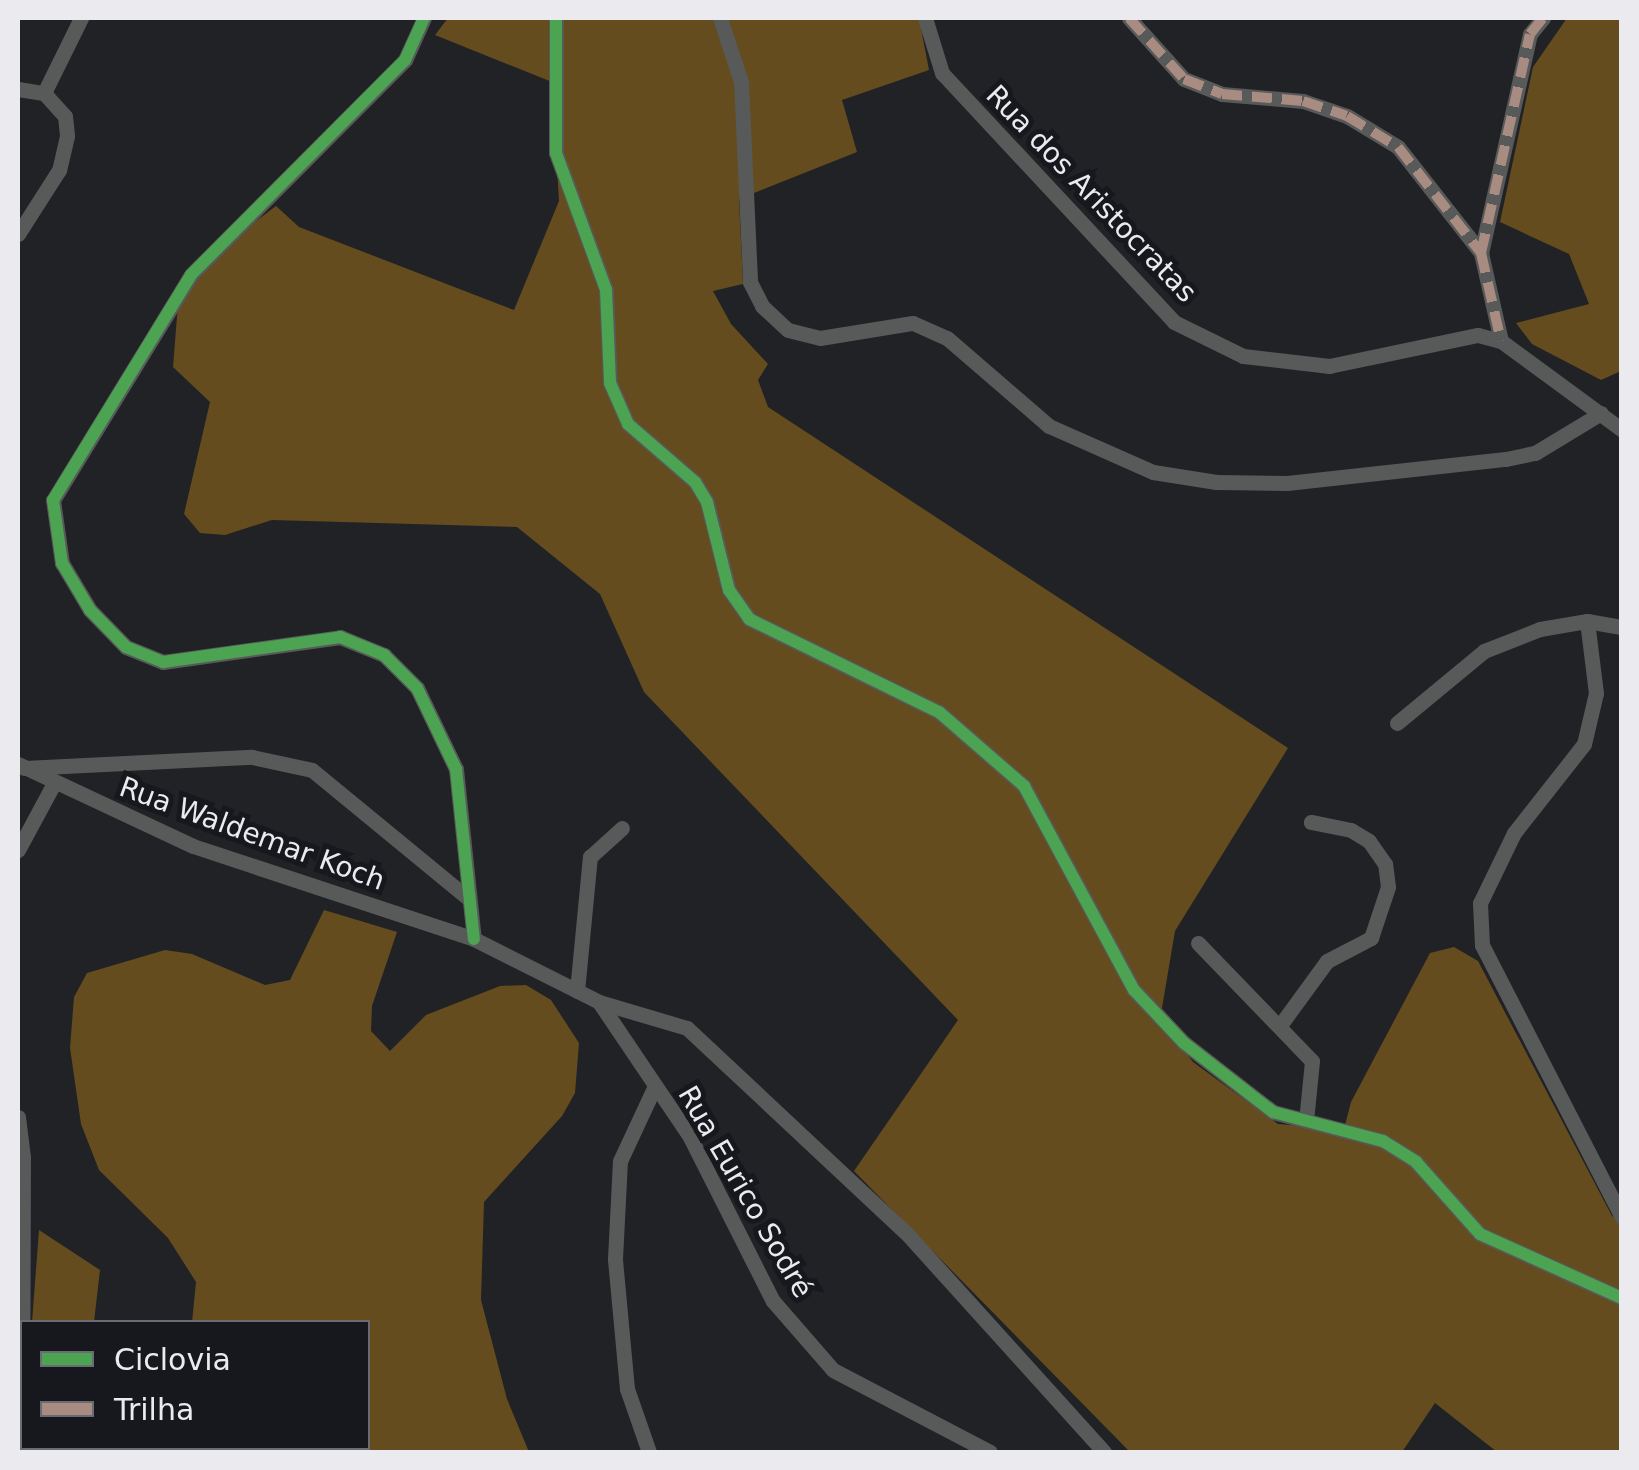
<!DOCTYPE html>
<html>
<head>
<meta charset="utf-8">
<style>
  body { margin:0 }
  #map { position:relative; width:1639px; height:1470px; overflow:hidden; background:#212226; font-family:"DejaVu Sans",sans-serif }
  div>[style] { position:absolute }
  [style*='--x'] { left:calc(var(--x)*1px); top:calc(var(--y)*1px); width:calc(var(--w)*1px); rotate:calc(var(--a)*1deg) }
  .forest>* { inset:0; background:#644c1e }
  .minor>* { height:15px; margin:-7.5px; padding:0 7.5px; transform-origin:7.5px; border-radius:7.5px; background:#585959 }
  .quiet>* { height:10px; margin-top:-5px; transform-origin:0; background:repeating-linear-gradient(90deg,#a88b81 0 20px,transparent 0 30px) }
  .cycleway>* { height:12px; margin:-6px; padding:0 6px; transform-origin:6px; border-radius:6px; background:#4ca352 }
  span { translate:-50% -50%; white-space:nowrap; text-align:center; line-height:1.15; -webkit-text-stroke:10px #17171e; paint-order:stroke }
  .street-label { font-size:28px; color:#eaeaef }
  .frame { position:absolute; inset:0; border:20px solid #eaeaef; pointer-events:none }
  .legend { position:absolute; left:20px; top:1320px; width:350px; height:130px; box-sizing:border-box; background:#17171e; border:2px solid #6b6b72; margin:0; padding:12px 18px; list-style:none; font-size:30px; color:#eaeaef }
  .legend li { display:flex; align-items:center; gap:20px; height:50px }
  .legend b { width:50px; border:2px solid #6b6b72 }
</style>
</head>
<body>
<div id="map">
  <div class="forest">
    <i style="clip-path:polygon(448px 18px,919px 18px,929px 70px,842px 100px,857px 152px,739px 199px,743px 284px,713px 291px,731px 324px,768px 364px,758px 380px,768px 407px,1288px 748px,1175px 931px,1160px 1020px,1193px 1062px,1278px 1124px,1344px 1129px,1351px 1102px,1430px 953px,1454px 947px,1478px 961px,1612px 1216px,1621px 1221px,1621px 1452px,1497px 1452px,1435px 1403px,1402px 1452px,1130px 1452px,854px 1171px,958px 1020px,644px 692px,600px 594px,517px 527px,272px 520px,225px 535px,200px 533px,184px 514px,210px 402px,173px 367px,178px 304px,229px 241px,276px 206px,299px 227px,514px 310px,559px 201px,552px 82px,435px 35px)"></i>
    <i style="clip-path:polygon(1567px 18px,1621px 18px,1621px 371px,1601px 380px,1532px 344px,1516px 323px,1589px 304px,1569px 254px,1500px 222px,1533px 67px)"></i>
    <i style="clip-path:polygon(324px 910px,397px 932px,372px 1006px,371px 1031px,390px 1051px,426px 1015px,500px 986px,526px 985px,551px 1000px,579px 1043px,575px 1093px,562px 1116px,484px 1202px,481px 1300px,507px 1399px,529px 1452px,177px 1452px,368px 1448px,368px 1322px,192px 1322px,196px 1282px,168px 1238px,99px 1170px,81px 1124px,70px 1048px,74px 997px,87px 973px,165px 950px,192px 954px,265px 985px,290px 980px)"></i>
    <i style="clip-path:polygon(39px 1230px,100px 1270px,94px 1322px,32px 1322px)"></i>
  </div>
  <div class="minor">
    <i style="--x:424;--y:18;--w:46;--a:114.3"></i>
    <i style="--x:405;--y:60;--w:303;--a:134.9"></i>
    <i style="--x:191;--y:275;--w:264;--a:121.5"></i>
    <i style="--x:53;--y:500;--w:64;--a:81.9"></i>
    <i style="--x:62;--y:563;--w:55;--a:59.2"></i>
    <i style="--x:90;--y:610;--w:52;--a:45.8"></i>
    <i style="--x:126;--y:647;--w:40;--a:22"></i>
    <i style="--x:163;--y:662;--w:179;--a:-8"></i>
    <i style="--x:340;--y:637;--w:48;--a:22.2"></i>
    <i style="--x:384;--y:655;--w:47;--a:45"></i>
    <i style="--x:417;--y:688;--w:90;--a:64.3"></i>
    <i style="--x:456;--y:769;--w:171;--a:84"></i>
    <i style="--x:556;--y:18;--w:135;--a:90"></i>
    <i style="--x:556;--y:153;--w:146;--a:69.9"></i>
    <i style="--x:606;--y:290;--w:93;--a:87.5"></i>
    <i style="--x:610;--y:383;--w:45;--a:66.3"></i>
    <i style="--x:628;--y:424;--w:89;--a:40.9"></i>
    <i style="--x:695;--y:482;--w:23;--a:59"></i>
    <i style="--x:707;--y:502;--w:91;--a:76"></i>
    <i style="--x:729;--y:590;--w:35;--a:55"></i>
    <i style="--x:749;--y:619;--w:212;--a:26.1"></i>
    <i style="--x:939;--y:712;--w:113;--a:41"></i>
    <i style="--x:1024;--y:786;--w:232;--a:61.7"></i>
    <i style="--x:1134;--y:990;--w:73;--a:46.7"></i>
    <i style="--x:1184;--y:1043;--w:113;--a:37.8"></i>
    <i style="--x:1273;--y:1112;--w:114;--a:14.8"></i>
    <i style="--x:1383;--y:1141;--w:39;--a:32"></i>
    <i style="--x:1416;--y:1162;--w:96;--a:48.4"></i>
    <i style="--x:1480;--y:1234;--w:156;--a:24.3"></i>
    <i style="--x:720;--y:18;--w:67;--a:71.8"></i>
    <i style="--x:741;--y:82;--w:200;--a:87.4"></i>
    <i style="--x:750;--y:282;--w:27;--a:63"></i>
    <i style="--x:762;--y:306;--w:35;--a:43"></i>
    <i style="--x:788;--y:330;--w:33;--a:14"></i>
    <i style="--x:820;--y:338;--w:94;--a:-9.2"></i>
    <i style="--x:913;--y:323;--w:37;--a:24"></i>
    <i style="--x:947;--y:338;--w:135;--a:40.8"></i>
    <i style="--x:1049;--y:426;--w:114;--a:23.9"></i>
    <i style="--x:1153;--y:472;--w:64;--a:9"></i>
    <i style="--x:1216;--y:482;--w:71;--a:0.8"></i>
    <i style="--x:1287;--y:483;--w:220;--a:-6.3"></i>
    <i style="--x:1506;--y:459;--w:30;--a:-12"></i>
    <i style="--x:1535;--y:453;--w:77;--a:-31.2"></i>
    <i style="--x:925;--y:18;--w:58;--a:72.8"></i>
    <i style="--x:942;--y:73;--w:340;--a:47"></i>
    <i style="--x:1174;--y:322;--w:77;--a:26.2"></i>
    <i style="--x:1243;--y:356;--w:87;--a:6.6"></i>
    <i style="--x:1329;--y:366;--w:152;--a:-11.8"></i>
    <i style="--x:1478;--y:335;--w:24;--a:15"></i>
    <i style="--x:1501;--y:341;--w:150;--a:36.3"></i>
    <i style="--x:1129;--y:18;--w:82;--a:48"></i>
    <i style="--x:1184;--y:79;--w:41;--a:21.5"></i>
    <i style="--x:1222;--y:94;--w:81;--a:4.9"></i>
    <i style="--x:1303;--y:101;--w:46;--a:18.8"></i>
    <i style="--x:1347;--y:116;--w:60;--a:31.3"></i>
    <i style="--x:1398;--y:147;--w:135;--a:51.9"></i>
    <i style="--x:1481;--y:253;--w:90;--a:77.2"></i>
    <i style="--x:18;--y:89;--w:26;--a:9"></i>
    <i style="--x:44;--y:93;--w:31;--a:48"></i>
    <i style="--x:65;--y:116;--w:20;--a:84"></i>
    <i style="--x:67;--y:136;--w:35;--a:103"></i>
    <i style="--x:59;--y:170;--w:76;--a:122.6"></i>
    <i style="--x:44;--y:93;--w:84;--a:-63.7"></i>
    <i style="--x:1481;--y:253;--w:224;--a:-77.4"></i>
    <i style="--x:1530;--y:34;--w:21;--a:-51"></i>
    <i style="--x:1587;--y:621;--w:73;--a:82.9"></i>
    <i style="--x:1596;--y:693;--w:52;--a:103.2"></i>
    <i style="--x:1584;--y:744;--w:113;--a:128.2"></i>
    <i style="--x:1514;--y:833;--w:78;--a:115.9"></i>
    <i style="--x:1480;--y:903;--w:42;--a:87.3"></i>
    <i style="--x:1482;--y:945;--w:306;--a:62.8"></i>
    <i style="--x:1397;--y:723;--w:113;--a:-39.6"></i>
    <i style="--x:1484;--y:651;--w:60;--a:-21.4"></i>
    <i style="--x:1540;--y:629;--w:48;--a:-9.7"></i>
    <i style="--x:1587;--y:621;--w:36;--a:10"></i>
    <i style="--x:18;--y:764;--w:193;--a:25.1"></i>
    <i style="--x:193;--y:846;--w:296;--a:18.3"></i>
    <i style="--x:474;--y:939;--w:140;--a:26.7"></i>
    <i style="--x:599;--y:1002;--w:163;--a:56"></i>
    <i style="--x:690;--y:1137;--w:184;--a:63.2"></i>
    <i style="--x:773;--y:1301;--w:91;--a:49"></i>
    <i style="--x:833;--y:1370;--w:177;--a:27.6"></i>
    <i style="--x:24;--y:768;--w:228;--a:-2.8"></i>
    <i style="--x:252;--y:757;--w:61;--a:12.2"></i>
    <i style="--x:312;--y:770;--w:202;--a:39.4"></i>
    <i style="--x:18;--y:850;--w:74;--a:-61.7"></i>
    <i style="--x:1198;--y:943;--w:164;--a:46"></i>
    <i style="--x:1312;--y:1061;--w:60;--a:95.7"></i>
    <i style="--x:577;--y:991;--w:135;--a:-84.5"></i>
    <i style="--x:590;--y:857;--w:43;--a:-42.2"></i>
    <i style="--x:599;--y:1002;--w:92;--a:16.5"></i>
    <i style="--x:687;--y:1028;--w:304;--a:43.1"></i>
    <i style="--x:909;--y:1236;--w:291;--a:47.9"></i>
    <i style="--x:1281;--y:1024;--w:78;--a:-53.9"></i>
    <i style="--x:1327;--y:961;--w:50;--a:-27.6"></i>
    <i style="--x:1371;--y:938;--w:54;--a:-71.6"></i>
    <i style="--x:1388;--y:887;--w:23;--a:-97"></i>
    <i style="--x:1385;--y:864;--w:28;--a:-125"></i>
    <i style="--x:1369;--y:841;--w:21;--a:-149"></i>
    <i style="--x:1351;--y:830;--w:41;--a:-168.7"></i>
    <i style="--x:18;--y:1117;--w:40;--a:82.9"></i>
    <i style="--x:23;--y:1157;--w:245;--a:90.2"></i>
    <i style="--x:27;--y:1448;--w:4;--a:90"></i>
    <i style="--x:649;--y:1452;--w:67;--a:-109.2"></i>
    <i style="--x:627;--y:1389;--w:131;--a:-95.3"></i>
    <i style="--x:615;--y:1259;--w:98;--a:-87.1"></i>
    <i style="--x:620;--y:1161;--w:83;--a:-65"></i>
  </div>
  <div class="quiet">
    <i style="--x:1129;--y:18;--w:82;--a:48"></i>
    <i style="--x:1184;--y:79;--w:41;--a:21.5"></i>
    <i style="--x:1222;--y:94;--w:81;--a:4.9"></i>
    <i style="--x:1303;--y:101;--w:46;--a:18.8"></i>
    <i style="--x:1347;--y:116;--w:60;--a:31.3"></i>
    <i style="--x:1398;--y:147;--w:135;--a:51.9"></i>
    <i style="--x:1481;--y:253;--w:90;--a:77.2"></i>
    <i style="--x:1481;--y:253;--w:224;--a:-77.4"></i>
    <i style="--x:1530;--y:34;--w:21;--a:-51"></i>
  </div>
  <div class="cycleway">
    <i style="--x:424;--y:18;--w:46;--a:114.3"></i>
    <i style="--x:405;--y:60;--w:303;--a:134.9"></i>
    <i style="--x:191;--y:275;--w:264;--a:121.5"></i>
    <i style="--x:53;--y:500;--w:64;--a:81.9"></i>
    <i style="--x:62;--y:563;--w:55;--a:59.2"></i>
    <i style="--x:90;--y:610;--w:52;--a:45.8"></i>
    <i style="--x:126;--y:647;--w:40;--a:22"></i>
    <i style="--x:163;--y:662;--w:179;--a:-8"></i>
    <i style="--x:340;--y:637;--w:48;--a:22.2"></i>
    <i style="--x:384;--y:655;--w:47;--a:45"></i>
    <i style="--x:417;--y:688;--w:90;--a:64.3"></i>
    <i style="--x:456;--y:769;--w:171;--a:84"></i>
    <i style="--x:556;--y:18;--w:135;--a:90"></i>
    <i style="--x:556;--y:153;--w:146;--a:69.9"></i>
    <i style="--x:606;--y:290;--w:93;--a:87.5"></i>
    <i style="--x:610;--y:383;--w:45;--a:66.3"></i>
    <i style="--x:628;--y:424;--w:89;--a:40.9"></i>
    <i style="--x:695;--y:482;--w:23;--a:59"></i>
    <i style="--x:707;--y:502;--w:91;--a:76"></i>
    <i style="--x:729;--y:590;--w:35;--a:55"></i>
    <i style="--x:749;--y:619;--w:212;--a:26.1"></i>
    <i style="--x:939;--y:712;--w:113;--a:41"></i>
    <i style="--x:1024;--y:786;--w:232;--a:61.7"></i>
    <i style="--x:1134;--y:990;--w:73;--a:46.7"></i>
    <i style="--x:1184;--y:1043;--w:113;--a:37.8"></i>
    <i style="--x:1273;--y:1112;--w:114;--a:14.8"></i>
    <i style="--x:1383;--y:1141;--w:39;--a:32"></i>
    <i style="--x:1416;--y:1162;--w:96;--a:48.4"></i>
    <i style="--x:1480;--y:1234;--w:156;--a:24.3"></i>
  </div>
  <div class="street-label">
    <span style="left:1091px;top:194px;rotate:46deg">Rua dos Aristocratas</span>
    <span style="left:252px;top:834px;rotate:20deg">Rua Waldemar Koch</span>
    <span style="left:745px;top:1192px;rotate:60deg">Rua Eurico Sodré</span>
  </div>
  <div class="frame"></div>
  <ul class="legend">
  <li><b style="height:12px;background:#4ca352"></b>Ciclovia</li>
  <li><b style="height:12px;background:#a88b81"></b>Trilha</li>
  </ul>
</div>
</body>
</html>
